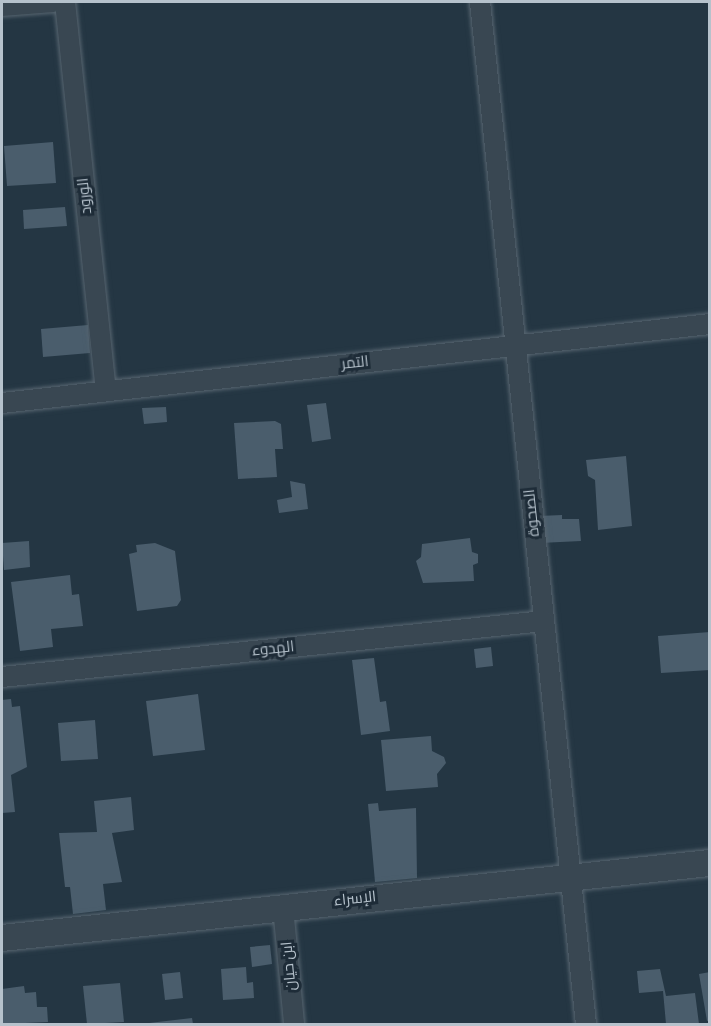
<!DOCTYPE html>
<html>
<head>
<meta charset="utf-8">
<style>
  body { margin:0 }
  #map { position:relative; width:711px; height:1026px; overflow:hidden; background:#243643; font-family:"Fira Sans Condensed",Cairo,sans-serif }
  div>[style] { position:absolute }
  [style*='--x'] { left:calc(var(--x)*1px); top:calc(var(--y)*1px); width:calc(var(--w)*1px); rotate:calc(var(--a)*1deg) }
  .building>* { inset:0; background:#4a5d6c }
  .roads { filter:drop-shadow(0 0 2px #576570) drop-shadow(0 0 2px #576570) }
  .minor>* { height:20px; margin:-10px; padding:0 10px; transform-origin:10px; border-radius:10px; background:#394752 }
  .tertiary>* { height:26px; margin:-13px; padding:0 13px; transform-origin:13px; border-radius:13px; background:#394752 }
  span { translate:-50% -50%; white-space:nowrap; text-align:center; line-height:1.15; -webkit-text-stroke:6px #1e2c38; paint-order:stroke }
  .street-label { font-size:15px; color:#b6c2cc }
  .frame { position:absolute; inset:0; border:3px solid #b6c2cc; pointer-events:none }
</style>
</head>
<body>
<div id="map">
  <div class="building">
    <i style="clip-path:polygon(53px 142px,56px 183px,7px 186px,4px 146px)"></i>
    <i style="clip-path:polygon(65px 207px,67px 226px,24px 229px,23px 210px)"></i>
    <i style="clip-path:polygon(88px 325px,90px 353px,43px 357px,41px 329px)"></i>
    <i style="clip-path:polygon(326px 403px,331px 439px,312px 442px,307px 405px)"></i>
    <i style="clip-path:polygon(166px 407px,167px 422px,144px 424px,142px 408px)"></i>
    <i style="clip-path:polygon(275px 421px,281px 424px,283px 449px,275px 449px,277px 477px,238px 479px,234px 423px)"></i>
    <i style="clip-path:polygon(626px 456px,632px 526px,598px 530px,595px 480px,588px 476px,586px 460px)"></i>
    <i style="clip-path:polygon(290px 481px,305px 484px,308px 509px,279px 513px,277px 500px,292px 497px)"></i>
    <i style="clip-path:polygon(562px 515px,562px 519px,579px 519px,581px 541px,540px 543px,539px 516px)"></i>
    <i style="clip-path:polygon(470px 538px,472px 552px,478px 554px,478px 563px,473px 565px,474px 581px,423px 583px,416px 561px,421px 557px,422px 544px)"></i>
    <i style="clip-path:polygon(29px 541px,30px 567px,4px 570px,2px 543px)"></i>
    <i style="clip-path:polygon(155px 543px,175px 551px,181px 600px,177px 606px,137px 611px,129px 554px,137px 552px,136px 545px)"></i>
    <i style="clip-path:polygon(70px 575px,72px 595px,79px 594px,83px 626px,51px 629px,53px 647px,20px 651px,11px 582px)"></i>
    <i style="clip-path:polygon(710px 632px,710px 670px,661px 673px,658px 636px)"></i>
    <i style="clip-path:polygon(491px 647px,493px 666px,476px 668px,474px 649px)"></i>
    <i style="clip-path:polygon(374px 658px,380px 702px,386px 701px,390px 731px,361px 735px,352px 660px)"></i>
    <i style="clip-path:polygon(198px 694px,205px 750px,153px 756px,146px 701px)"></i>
    <i style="clip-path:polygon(11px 699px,12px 707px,20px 706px,27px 767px,11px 775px,15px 812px,2px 813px,2px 700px)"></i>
    <i style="clip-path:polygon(95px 720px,98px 759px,61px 761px,58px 723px)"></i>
    <i style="clip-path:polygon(431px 736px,432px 751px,444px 757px,446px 763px,437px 774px,438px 787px,386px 791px,381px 740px)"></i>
    <i style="clip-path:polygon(131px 797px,134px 830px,112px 833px,122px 882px,103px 884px,106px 910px,73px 914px,70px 887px,65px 887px,59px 833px,97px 832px,94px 801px)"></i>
    <i style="clip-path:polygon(378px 803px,379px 811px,416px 808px,417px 878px,375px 882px,368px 804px)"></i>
    <i style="clip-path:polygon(270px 945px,272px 964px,252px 967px,250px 947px)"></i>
    <i style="clip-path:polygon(246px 967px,247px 983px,253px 982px,254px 998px,223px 1000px,221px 969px)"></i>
    <i style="clip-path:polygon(660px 969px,666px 996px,695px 993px,699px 1024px,666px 1024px,663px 991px,639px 993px,637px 971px)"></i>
    <i style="clip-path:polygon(180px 972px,183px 998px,165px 1000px,162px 974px)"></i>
    <i style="clip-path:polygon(710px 972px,710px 1020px,707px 1021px,699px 974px)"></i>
    <i style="clip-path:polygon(120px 983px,124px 1022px,87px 1024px,83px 986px)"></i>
    <i style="clip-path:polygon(24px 986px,25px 993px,36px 992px,37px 1007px,47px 1007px,48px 1022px,2px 1024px,2px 989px)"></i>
    <i style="clip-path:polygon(192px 1018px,193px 1024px,149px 1024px,149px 1023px)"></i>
  </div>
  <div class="roads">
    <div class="minor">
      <i style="--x:65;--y:2;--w:391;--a:84"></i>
      <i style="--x:480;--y:2;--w:1027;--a:84.08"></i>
      <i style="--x:2;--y:6;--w:51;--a:-4.5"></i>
      <i style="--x:2;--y:403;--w:712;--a:-6.37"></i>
      <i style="--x:2;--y:677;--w:545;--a:-5.9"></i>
      <i style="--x:283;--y:907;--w:118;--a:84.6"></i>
    </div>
    <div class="tertiary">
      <i style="--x:2;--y:938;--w:712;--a:-6.05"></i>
    </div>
  </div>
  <div class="street-label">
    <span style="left:85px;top:196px;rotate:-96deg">الورود</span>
    <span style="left:355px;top:363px;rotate:-6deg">التمر</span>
    <span style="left:532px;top:513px;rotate:-96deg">الصحوة</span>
    <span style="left:273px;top:649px;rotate:-6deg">الهدوء</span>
    <span style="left:355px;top:899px;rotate:-6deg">الإسراء</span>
    <span style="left:289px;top:966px;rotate:-95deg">ابن حيان</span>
  </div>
  <div class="frame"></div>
</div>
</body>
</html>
